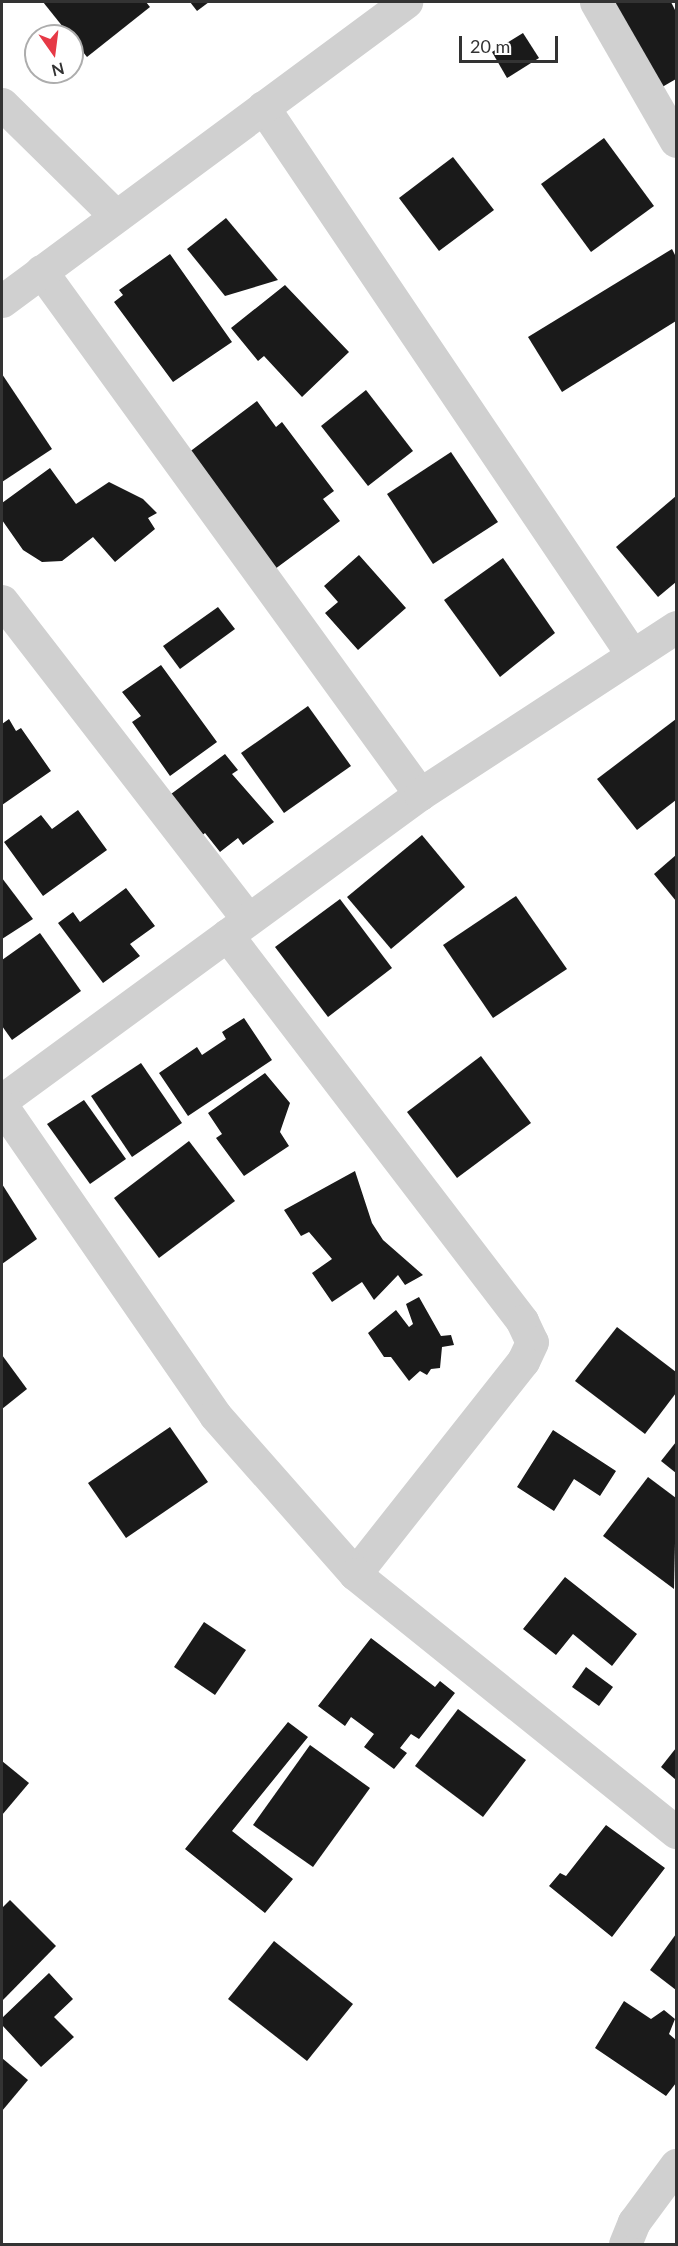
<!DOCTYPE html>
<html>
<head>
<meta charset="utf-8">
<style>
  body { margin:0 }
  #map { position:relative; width:678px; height:2246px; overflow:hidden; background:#fff; font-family:Lato,sans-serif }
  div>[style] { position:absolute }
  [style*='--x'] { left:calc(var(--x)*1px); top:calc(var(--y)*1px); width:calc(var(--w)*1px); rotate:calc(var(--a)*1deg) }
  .building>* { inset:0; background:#1a1a1a }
  .minor>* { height:33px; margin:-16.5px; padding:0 16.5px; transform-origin:16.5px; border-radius:16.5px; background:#d0d0d0 }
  span { translate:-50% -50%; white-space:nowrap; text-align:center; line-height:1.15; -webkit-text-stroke:6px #fff; paint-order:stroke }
  .frame { position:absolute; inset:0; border:3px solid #333; pointer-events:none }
  .north { position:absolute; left:24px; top:24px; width:60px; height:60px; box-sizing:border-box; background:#fff; border:2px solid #adadad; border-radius:50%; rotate:166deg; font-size:16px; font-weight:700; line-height:24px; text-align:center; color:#333 }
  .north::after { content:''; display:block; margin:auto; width:21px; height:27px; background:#e63946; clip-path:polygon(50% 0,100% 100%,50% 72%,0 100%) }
  .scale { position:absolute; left:459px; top:36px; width:99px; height:27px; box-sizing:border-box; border:3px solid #333; border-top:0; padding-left:8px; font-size:18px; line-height:21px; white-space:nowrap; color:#333; -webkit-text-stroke:4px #fff; paint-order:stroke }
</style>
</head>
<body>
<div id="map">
  <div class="building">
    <i style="clip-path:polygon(43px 2px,146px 2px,150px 7px,87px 57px)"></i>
    <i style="clip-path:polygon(190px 2px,209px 2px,197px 11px)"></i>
    <i style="clip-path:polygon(607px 2px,671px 2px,676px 12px,676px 79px,657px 90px)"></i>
    <i style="clip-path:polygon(523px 33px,539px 58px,507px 78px,492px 52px)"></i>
    <i style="clip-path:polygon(604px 138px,654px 206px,591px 252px,541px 184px)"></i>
    <i style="clip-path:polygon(453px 157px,494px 210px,439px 251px,399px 198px)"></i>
    <i style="clip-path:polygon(226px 218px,278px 280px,225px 296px,187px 249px)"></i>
    <i style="clip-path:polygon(672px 249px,676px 257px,676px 321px,562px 392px,528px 337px)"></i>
    <i style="clip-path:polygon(170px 254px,232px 342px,173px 382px,114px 302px,123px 295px,119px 290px)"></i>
    <i style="clip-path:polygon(285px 285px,349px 352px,302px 397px,264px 356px,258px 361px,231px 328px)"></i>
    <i style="clip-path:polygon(2px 374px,52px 449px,2px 482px)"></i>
    <i style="clip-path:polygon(366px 390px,413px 451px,368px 486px,321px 426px)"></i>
    <i style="clip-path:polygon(257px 401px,276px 427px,282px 422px,334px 491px,323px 499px,340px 521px,275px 569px,188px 453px)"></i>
    <i style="clip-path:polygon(451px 452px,498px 522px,433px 564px,387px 494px)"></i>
    <i style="clip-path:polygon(50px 468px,76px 504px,109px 482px,143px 499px,157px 513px,148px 518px,155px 529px,115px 562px,93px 537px,62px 561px,42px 562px,23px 550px,2px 520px,2px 503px)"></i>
    <i style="clip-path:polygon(676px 496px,676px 582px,658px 597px,616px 547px)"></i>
    <i style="clip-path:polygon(359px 555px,406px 608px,358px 650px,325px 613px,338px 602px,324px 586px)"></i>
    <i style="clip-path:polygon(503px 558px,555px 633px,500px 677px,444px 600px)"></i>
    <i style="clip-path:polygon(218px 607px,235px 629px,180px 669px,163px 646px)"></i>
    <i style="clip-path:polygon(161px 665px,217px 742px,170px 776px,132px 722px,141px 716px,122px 692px)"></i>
    <i style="clip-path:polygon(308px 706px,351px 766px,284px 813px,241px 753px)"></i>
    <i style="clip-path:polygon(9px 719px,16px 731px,21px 728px,51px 771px,2px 805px,2px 724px)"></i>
    <i style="clip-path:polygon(676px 719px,676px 800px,637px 830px,597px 779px)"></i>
    <i style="clip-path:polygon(225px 754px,238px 770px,232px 774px,274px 822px,243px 845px,238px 838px,220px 852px,205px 833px,199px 838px,167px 797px)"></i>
    <i style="clip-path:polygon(78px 810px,107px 850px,43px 896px,4px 842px,41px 815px,52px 829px)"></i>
    <i style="clip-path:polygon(422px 835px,465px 887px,391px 949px,347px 897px)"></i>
    <i style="clip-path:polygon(676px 855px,676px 901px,654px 874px)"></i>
    <i style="clip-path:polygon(2px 878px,33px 919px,2px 939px)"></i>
    <i style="clip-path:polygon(126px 888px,155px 926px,130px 944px,140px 956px,103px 983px,58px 923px,73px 912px,80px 922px)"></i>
    <i style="clip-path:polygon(516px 896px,567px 969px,493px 1018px,443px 945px)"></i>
    <i style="clip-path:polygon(340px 899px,392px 968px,328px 1017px,275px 947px)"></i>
    <i style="clip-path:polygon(40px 933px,81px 991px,12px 1040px,2px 1026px,2px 960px)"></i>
    <i style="clip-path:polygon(244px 1018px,272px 1060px,188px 1116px,159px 1073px,197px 1047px,202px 1055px,226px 1039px,222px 1032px)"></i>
    <i style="clip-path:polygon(481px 1056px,531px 1123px,457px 1178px,407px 1112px)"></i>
    <i style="clip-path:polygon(141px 1063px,182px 1123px,132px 1157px,91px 1096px)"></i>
    <i style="clip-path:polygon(265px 1073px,290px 1103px,280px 1132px,289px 1146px,244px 1176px,216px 1138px,222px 1134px,208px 1113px)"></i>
    <i style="clip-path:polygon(84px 1100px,126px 1159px,90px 1184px,47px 1124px)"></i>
    <i style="clip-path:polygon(189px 1141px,235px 1201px,159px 1258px,114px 1198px)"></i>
    <i style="clip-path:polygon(355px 1171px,372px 1223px,383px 1240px,423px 1275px,405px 1285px,398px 1275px,374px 1300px,362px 1282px,332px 1302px,312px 1273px,332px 1259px,309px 1232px,301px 1236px,284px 1210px)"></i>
    <i style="clip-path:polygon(2px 1184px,37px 1239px,2px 1264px)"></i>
    <i style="clip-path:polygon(419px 1297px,441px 1336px,451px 1335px,454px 1345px,442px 1347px,440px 1368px,431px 1369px,427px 1375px,420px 1371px,409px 1381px,391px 1357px,384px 1357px,368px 1333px,396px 1310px,409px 1327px,413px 1324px,406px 1304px)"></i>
    <i style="clip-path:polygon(617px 1327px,676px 1372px,676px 1393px,645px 1434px,575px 1381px)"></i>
    <i style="clip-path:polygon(2px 1355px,27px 1389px,2px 1409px)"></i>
    <i style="clip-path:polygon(170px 1427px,208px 1482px,126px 1538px,88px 1483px)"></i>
    <i style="clip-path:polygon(553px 1430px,616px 1471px,600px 1496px,574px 1479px,554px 1511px,517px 1487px)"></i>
    <i style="clip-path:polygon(676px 1442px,676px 1473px,661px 1461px)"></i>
    <i style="clip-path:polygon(648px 1477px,676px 1498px,674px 1589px,603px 1536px)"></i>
    <i style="clip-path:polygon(565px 1577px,637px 1634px,612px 1666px,573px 1634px,556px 1655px,523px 1629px)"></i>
    <i style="clip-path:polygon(204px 1622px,246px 1650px,215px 1695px,174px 1667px)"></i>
    <i style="clip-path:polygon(371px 1638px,435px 1687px,440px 1681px,455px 1693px,419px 1739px,411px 1734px,400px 1748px,407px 1753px,394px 1769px,364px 1747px,374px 1734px,351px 1717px,345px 1726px,318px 1706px)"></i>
    <i style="clip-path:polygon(586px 1667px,613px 1687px,599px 1706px,572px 1687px)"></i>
    <i style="clip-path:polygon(458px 1709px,526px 1760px,483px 1817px,415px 1766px)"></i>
    <i style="clip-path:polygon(288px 1722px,308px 1737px,232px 1831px,293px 1879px,265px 1913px,185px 1849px)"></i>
    <i style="clip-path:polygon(310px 1745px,370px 1788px,313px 1867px,253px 1825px)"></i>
    <i style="clip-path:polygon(676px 1748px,676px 1780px,661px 1767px)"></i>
    <i style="clip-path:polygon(2px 1761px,29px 1783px,2px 1815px)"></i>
    <i style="clip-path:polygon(606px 1825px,665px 1868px,612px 1937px,549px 1886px,560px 1873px,566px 1876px)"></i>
    <i style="clip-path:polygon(10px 1900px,56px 1946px,2px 2001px,2px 1908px)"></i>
    <i style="clip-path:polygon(676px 1934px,676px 1990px,650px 1970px)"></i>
    <i style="clip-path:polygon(274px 1941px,353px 2004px,307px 2061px,228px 1999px)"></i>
    <i style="clip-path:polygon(49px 1973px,73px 1999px,54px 2017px,74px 2037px,41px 2067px,2px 2025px,2px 2018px)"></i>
    <i style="clip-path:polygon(624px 2001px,651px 2019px,664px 2010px,675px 2019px,669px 2034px,676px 2040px,676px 2083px,666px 2096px,595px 2048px)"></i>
    <i style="clip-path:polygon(2px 2058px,28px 2080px,2px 2111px)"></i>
  </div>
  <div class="minor">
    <i style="--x:596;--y:2;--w:160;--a:60.1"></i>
    <i style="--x:2;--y:104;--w:160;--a:44.5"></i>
    <i style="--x:263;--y:107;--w:658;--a:56.02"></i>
    <i style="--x:41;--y:271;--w:646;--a:54.07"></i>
    <i style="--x:2;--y:301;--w:503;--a:-36.51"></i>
    <i style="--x:2;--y:601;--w:402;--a:52.3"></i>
    <i style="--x:227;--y:935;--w:486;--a:52.6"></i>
    <i style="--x:522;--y:1321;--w:23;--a:65"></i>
    <i style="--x:532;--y:1342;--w:21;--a:115"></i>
    <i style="--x:523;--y:1361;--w:271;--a:128.3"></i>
    <i style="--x:2;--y:1100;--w:518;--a:-36.21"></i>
    <i style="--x:420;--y:794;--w:306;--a:-33.1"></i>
    <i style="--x:2;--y:1106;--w:375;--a:55.4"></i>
    <i style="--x:215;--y:1415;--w:212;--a:48.6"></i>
    <i style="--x:355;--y:1574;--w:412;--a:38.8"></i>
    <i style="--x:625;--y:2244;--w:24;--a:-68"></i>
    <i style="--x:634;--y:2222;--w:71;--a:-53.6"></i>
  </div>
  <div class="frame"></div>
  <div class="north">N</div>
  <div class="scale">20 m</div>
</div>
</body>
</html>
